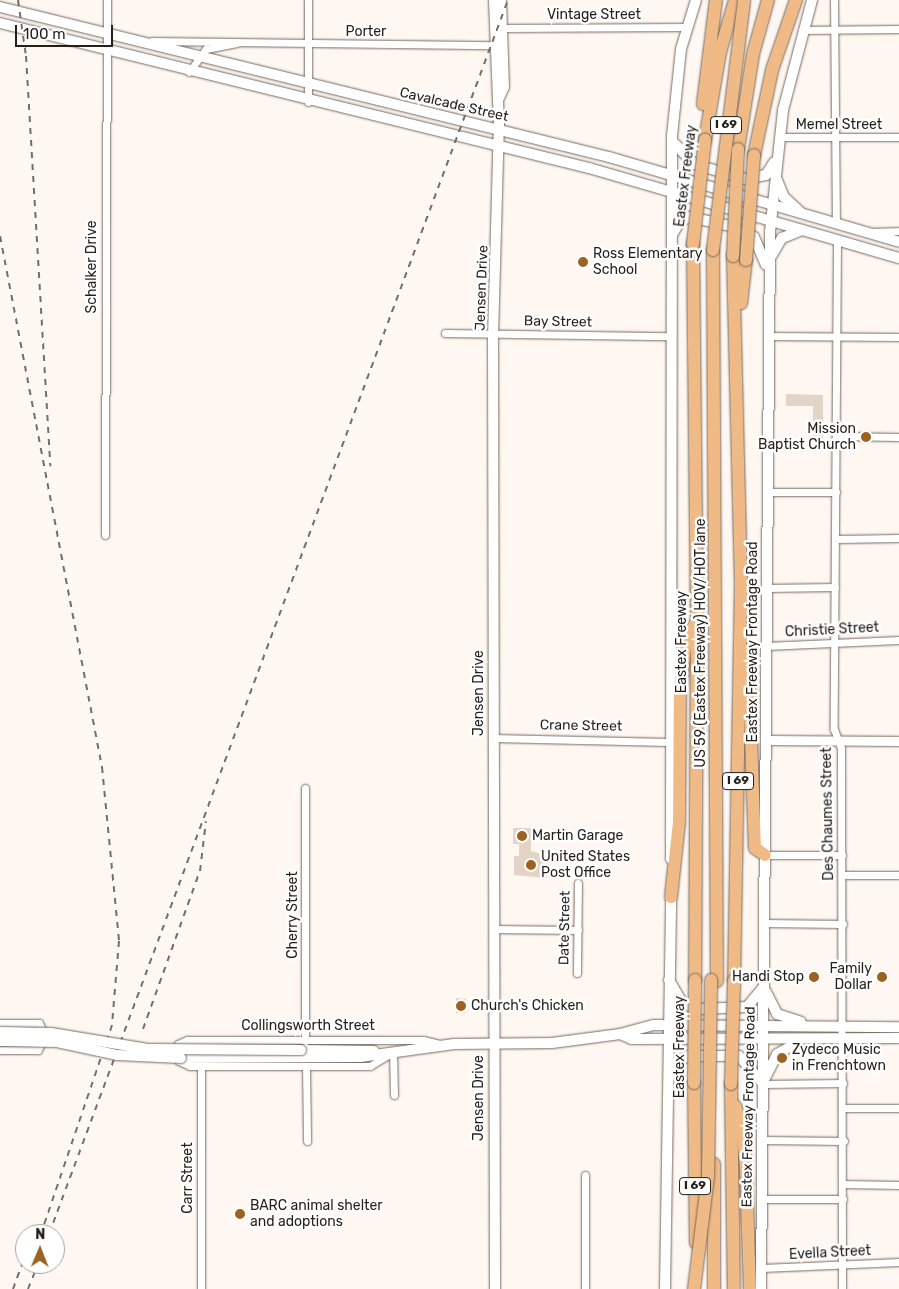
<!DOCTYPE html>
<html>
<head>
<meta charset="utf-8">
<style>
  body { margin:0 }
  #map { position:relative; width:899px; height:1289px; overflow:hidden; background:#fef7f2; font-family:Rubik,sans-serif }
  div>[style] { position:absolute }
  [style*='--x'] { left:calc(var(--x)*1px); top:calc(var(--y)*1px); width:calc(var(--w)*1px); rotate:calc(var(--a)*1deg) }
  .building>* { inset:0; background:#e4d4c6 }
  .roads { filter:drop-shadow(0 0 1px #776a5d) drop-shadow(0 0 1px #776a5d) }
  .minor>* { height:7px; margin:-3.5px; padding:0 3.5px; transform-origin:3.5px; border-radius:3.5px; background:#fff }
  .tertiary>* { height:9px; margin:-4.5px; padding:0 4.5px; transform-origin:4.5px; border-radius:4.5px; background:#fff }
  .secondary>* { height:10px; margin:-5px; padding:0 5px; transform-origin:5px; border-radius:5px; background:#fff }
  .motorway>* { height:12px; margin:-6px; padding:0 6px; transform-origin:6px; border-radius:6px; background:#f0ba86 }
  .rail>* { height:2px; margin-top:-1px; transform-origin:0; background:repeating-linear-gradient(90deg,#746d68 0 6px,transparent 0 12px) }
  .bridges { filter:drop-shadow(0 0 1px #776a5d) drop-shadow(0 0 1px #776a5d) }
  .secondary-bridge>* { height:10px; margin:-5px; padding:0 5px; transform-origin:5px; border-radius:5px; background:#fff }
  .motorway-bridge>* { height:12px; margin:-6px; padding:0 6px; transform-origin:6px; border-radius:6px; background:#f0ba86 }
  .dots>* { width:14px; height:14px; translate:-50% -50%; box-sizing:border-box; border:2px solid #fff; border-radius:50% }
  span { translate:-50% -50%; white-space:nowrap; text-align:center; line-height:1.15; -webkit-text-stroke:5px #fff; paint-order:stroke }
  .shield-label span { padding:1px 4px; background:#fff; border:1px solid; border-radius:4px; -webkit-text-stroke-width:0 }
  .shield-label { font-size:12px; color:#251f1a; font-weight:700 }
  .street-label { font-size:14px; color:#251f1a }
  .poi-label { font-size:14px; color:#251f1a }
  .left { translate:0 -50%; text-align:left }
  .right { translate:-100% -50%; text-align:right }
  .north { position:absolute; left:15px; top:1224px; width:50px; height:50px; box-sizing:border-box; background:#fff; border:1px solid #a8a5a3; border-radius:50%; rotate:1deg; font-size:14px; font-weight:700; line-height:20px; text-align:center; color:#251f1a }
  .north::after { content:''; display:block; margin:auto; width:18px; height:22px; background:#9b6220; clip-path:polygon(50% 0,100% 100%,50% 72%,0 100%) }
  .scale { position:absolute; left:15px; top:25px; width:98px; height:22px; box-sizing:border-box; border:2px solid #251f1a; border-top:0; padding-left:6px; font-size:15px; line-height:18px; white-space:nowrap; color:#251f1a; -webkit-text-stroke:4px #fff; paint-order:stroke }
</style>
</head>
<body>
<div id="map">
  <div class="building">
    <i style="clip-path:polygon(786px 394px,823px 395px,823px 440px,813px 441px,813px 406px,786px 406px)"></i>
    <i style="clip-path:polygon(513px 828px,531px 828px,531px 851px,548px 856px,547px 878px,514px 875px,514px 856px,519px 856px,519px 844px,513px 844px)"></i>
    <i style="clip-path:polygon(456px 998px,466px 999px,465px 1013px,456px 1013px)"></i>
  </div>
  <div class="roads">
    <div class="minor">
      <i style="--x:308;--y:0;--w:102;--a:90"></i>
      <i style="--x:834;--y:0;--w:223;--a:89.5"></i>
      <i style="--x:502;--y:28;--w:184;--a:-0.3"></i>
      <i style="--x:802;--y:30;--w:97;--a:-0.6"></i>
      <i style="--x:152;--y:41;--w:342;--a:0.7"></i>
      <i style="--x:189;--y:72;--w:29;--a:-54"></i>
      <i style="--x:206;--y:49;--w:31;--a:-11"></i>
      <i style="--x:779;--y:137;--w:120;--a:0"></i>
      <i style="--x:872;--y:232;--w:27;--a:-2"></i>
      <i style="--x:837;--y:240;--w:489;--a:90.4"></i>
      <i style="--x:834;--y:729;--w:20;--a:70"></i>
      <i style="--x:841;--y:748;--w:541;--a:89.89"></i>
      <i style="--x:445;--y:333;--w:226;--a:0.8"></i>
      <i style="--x:768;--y:336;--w:131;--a:0.4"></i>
      <i style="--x:837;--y:436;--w:62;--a:0.9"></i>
      <i style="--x:767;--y:492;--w:69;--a:0"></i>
      <i style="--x:105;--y:535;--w:535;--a:-89.79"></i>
      <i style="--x:837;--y:539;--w:62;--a:-0.9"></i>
      <i style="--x:766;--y:588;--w:69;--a:-0.8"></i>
      <i style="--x:766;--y:646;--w:133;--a:-2.6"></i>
      <i style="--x:493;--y:738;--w:175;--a:1.3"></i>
      <i style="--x:765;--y:855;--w:77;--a:0"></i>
      <i style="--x:843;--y:875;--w:56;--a:0"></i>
      <i style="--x:764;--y:923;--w:79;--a:0.7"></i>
      <i style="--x:493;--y:929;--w:85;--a:0.7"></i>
      <i style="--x:577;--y:973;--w:90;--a:-89.4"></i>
      <i style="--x:0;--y:1023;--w:39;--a:0"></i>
      <i style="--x:39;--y:1023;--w:14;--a:65"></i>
      <i style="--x:45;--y:1036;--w:16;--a:117"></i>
      <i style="--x:38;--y:1050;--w:38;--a:180"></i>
      <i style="--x:305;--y:1041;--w:253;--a:-90"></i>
      <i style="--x:201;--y:1066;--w:223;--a:90"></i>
      <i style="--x:306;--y:1066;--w:75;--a:89.2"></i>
      <i style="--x:763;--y:1084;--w:80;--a:-0.7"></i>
      <i style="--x:394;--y:1095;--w:43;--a:-91.3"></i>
      <i style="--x:393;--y:1052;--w:27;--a:149"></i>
      <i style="--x:370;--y:1066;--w:180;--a:180"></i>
      <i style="--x:190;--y:1066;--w:12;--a:-156"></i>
      <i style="--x:179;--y:1061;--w:17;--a:-93"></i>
      <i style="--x:178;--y:1044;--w:10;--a:-24"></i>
      <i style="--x:187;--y:1040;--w:236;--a:0"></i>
      <i style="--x:423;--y:1040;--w:17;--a:13"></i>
      <i style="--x:843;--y:1108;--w:56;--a:0"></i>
      <i style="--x:762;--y:1140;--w:82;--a:0.7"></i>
      <i style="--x:585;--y:1175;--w:114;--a:90"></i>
      <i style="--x:843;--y:1184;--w:56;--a:1"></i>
      <i style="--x:762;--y:1199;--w:81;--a:0"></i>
      <i style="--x:762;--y:1268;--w:137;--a:-2.5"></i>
    </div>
    <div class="tertiary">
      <i style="--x:766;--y:740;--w:133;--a:0.4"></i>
    </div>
    <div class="secondary">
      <i style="--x:494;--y:0;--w:122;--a:87.7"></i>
      <i style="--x:499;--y:122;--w:212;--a:91.6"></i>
      <i style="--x:493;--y:334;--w:955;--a:89.88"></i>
      <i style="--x:0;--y:7;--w:627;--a:13.84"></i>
      <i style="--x:609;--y:157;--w:302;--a:16.3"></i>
      <i style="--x:0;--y:23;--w:607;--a:13.83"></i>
      <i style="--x:589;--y:168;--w:323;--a:16.2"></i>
      <i style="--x:499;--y:98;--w:12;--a:-66"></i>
      <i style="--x:504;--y:87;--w:87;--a:-92"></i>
      <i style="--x:673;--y:142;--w:30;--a:46"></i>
      <i style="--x:694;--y:164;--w:53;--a:16.4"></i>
      <i style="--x:745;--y:179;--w:21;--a:-11"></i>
      <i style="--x:766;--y:175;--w:15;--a:-58"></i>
      <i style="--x:775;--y:175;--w:24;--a:68"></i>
      <i style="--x:784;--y:197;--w:22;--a:43"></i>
      <i style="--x:672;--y:235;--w:16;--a:-60"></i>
      <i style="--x:680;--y:221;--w:11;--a:-22"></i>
      <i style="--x:690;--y:217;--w:42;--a:12.4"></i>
      <i style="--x:731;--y:226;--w:25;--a:26"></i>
      <i style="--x:754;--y:237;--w:30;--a:67"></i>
      <i style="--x:772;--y:255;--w:20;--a:-60"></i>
      <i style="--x:782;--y:238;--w:22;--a:-22"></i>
      <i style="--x:671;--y:859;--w:723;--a:-89.92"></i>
      <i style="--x:672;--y:136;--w:87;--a:-84.1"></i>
      <i style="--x:681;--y:49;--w:51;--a:-73"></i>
      <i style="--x:669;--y:980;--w:28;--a:60"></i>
      <i style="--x:683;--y:1004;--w:19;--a:16"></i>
      <i style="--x:701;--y:1009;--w:46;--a:-2.5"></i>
      <i style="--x:747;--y:1007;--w:26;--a:-50"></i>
      <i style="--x:766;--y:992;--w:25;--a:63"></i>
      <i style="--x:777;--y:1014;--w:25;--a:18"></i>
      <i style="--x:620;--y:1034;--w:13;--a:23"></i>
      <i style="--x:632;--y:1039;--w:267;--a:-0.2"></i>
      <i style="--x:301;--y:1050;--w:73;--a:0.8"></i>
      <i style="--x:181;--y:1058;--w:179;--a:-0.3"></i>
      <i style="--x:360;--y:1057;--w:95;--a:-7.9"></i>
      <i style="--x:454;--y:1044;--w:98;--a:-0.6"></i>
      <i style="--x:552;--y:1043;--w:69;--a:-7.5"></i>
      <i style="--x:620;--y:1034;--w:35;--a:-15"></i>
      <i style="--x:654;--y:1025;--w:245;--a:0.5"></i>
      <i style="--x:669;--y:1078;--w:17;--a:-65"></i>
      <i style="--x:676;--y:1063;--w:14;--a:-30"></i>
      <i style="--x:688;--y:1056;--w:51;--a:0"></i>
      <i style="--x:739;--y:1056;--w:37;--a:49"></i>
      <i style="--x:765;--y:1078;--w:27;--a:-63"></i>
      <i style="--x:777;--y:1054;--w:25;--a:-29"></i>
      <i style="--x:665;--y:1289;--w:398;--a:-89.1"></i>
      <i style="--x:761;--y:1289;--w:1057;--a:-89.51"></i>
      <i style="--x:770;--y:232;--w:123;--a:-83.9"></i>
      <i style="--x:783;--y:110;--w:114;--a:-75.2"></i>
    </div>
    <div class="motorway">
      <i style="--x:703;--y:104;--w:105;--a:-82.9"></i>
      <i style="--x:705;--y:140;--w:89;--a:-80.3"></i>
      <i style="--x:720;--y:52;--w:54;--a:-73.9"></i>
      <i style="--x:738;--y:149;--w:96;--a:-81"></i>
      <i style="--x:753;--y:54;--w:56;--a:-74.5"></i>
      <i style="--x:754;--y:155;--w:87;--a:-78"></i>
      <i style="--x:772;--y:70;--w:74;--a:-71.1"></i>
      <i style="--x:693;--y:244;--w:376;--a:89.4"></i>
      <i style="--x:697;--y:620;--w:360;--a:90.3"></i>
      <i style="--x:713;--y:250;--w:731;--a:89.69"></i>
      <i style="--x:733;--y:256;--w:327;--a:88.6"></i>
      <i style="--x:741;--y:583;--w:397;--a:91"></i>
      <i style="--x:741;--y:303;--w:43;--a:-83.4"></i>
      <i style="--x:748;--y:650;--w:198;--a:88"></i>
      <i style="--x:755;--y:848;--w:12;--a:35"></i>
      <i style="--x:671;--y:897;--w:75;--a:-83.9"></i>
      <i style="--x:679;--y:822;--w:130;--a:-89.6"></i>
      <i style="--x:680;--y:692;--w:45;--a:-83.7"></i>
      <i style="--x:685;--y:647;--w:25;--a:-67"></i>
      <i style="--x:694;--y:1083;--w:160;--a:89.3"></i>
      <i style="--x:731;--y:1084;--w:205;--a:89.2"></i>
      <i style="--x:735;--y:1106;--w:19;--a:69"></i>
      <i style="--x:742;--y:1124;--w:45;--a:84.9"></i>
      <i style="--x:746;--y:1169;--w:120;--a:88.1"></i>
      <i style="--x:714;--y:1164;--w:125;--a:90"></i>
    </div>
  </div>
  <div class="rail">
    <i style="--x:18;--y:0;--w:57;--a:81.9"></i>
    <i style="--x:26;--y:56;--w:411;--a:86.6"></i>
    <i style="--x:0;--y:236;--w:541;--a:79.13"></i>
    <i style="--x:102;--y:767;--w:175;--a:84.4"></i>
    <i style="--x:119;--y:941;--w:84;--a:94.8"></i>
    <i style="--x:112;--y:1025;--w:221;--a:108.8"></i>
    <i style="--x:143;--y:1029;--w:168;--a:-70.2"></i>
    <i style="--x:200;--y:871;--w:50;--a:-83.2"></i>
    <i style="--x:49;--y:1234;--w:1317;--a:-69.6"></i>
    <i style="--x:13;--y:1289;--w:35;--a:-70"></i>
    <i style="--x:28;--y:1289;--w:27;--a:-68"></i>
  </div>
  <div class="bridges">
    <div class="secondary-bridge">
      <i style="--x:0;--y:1032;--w:51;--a:1.1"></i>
      <i style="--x:51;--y:1033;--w:98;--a:9.4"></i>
      <i style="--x:148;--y:1049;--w:153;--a:0.4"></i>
      <i style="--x:0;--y:1041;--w:57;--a:1"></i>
      <i style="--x:57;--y:1042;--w:61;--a:12.2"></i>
      <i style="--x:117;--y:1055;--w:64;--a:2.7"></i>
    </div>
    <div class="motorway-bridge">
      <i style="--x:693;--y:244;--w:105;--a:-83.4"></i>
      <i style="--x:713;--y:250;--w:252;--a:-82.9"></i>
      <i style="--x:733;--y:256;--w:107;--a:-87.3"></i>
      <i style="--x:746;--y:260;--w:105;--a:-85.6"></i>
      <i style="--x:694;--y:1083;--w:103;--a:-89.4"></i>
      <i style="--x:731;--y:1084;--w:104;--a:-88.3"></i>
      <i style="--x:694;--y:1289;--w:113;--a:-82.9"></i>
      <i style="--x:708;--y:1177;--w:197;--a:-89.1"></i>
    </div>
  </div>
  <div class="dots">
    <i style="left:583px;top:262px;background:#9b6220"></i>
    <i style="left:866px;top:437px;background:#9b6220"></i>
    <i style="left:522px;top:836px;background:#9b6220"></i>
    <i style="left:531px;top:865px;background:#9b6220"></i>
    <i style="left:814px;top:977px;background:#9b6220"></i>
    <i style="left:882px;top:977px;background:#9b6220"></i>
    <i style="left:461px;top:1006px;background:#9b6220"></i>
    <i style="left:782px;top:1058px;background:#9b6220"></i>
    <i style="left:240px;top:1214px;background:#9b6220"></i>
  </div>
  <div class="shield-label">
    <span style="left:726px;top:125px">I 69</span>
    <span style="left:738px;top:781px">I 69</span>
    <span style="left:695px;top:1186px">I 69</span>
  </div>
  <div class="street-label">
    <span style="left:594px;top:15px">Vintage Street</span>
    <span style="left:366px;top:32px">Porter</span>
    <span style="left:454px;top:105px;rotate:13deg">Cavalcade Street</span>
    <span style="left:839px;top:125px">Memel Street</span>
    <span style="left:686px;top:176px;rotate:-83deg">Eastex Freeway</span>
    <span style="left:92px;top:267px;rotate:-90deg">Schalker Drive</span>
    <span style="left:482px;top:288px;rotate:-88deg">Jensen Drive</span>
    <span style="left:558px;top:322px;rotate:1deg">Bay Street</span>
    <span style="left:832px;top:630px;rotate:-3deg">Christie Street</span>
    <span style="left:682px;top:642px;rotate:-90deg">Eastex Freeway</span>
    <span style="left:753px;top:642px;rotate:-90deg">Eastex Freeway Frontage Road</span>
    <span style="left:701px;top:643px;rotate:-90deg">US 59 (Eastex Freeway) HOV/HOT lane</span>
    <span style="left:479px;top:693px;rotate:-90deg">Jensen Drive</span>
    <span style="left:581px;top:726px;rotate:1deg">Crane Street</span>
    <span style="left:828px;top:814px;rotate:-91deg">Des Chaumes Street</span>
    <span style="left:293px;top:915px;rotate:-90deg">Cherry Street</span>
    <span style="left:565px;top:928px;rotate:-89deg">Date Street</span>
    <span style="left:308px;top:1026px">Collingsworth Street</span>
    <span style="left:680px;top:1047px;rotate:-90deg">Eastex Freeway</span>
    <span style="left:479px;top:1098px;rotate:-90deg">Jensen Drive</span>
    <span style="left:749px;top:1107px;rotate:-89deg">Eastex Freeway Frontage Road</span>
    <span style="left:188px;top:1178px;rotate:-90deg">Carr Street</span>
    <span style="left:830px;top:1253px;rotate:-3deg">Evella Street</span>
  </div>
  <div class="poi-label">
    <span class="left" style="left:593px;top:262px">Ross Elementary<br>School</span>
    <span class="right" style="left:856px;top:437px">Mission<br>Baptist Church</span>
    <span class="left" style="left:532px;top:836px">Martin Garage</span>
    <span class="left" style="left:541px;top:865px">United States<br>Post Office</span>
    <span class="right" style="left:872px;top:977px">Family<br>Dollar</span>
    <span class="right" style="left:804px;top:977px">Handi Stop</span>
    <span class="left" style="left:471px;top:1006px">Church's Chicken</span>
    <span class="left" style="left:792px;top:1058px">Zydeco Music<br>in Frenchtown</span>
    <span class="left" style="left:250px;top:1214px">BARC animal shelter<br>and adoptions</span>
  </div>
  <div class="north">N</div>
  <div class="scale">100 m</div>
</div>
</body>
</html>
